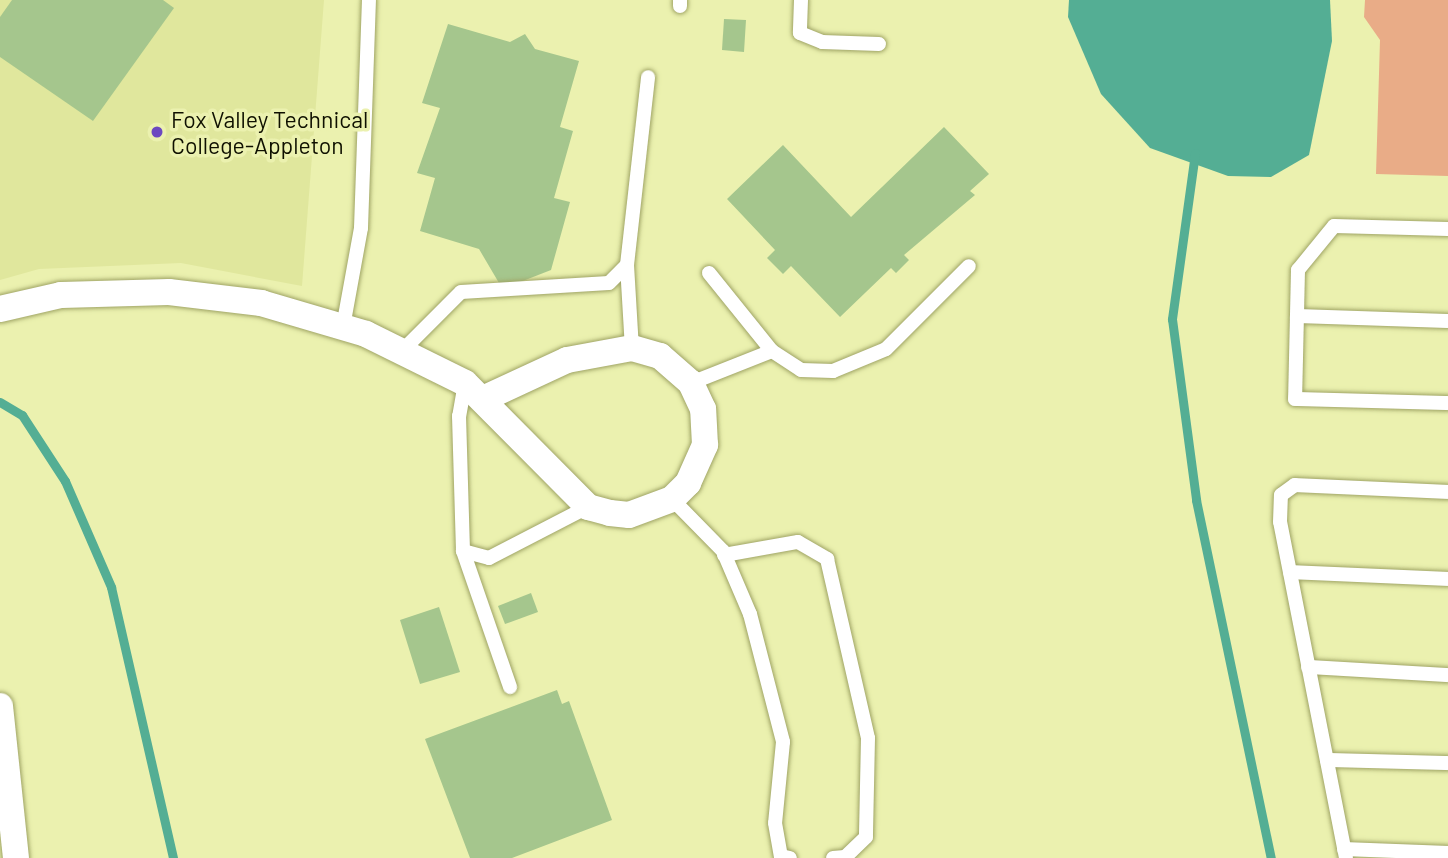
<!DOCTYPE html>
<html>
<head>
<meta charset="utf-8">
<style>
  body { margin:0 }
  #map { position:relative; width:1448px; height:858px; overflow:hidden; background:#ebf1af; font-family:Barlow,sans-serif }
  div>[style] { position:absolute }
  [style*='--x'] { left:calc(var(--x)*1px); top:calc(var(--y)*1px); width:calc(var(--w)*1px); rotate:calc(var(--a)*1deg) }
  .built>* { inset:0; background:#e0e79d }
  .green>* { inset:0; background:#e9ac87 }
  .water>* { inset:0; background:#54ae94 }
  .stream>* { height:9px; margin:-4.5px; padding:0 4.5px; transform-origin:4.5px; border-radius:4.5px; background:#54ae94 }
  .building>* { inset:0; background:#a5c68d }
  .roads { filter:drop-shadow(0 0 2px #9fa465) drop-shadow(0 0 2px #9fa465) }
  .lane>* { height:14px; margin:-7px; padding:0 7px; transform-origin:7px; border-radius:7px; background:#fff }
  .street>* { height:26px; margin:-13px; padding:0 13px; transform-origin:13px; border-radius:13px; background:#fff }
  .dots>* { width:19px; height:19px; translate:-50% -50%; box-sizing:border-box; border:4px solid #ebf1af; border-radius:50% }
  span { translate:-50% -50%; white-space:nowrap; text-align:center; line-height:1.15; -webkit-text-stroke:7px #ebf1af; paint-order:stroke }
  .poi-label { font-size:23px; color:#0f1000 }
  .left { translate:0 -50%; text-align:left }
</style>
</head>
<body>
<div id="map">
  <div class="built">
    <i style="clip-path:polygon(0 0,324px 0,302px 286px,181px 263px,39px 269px,0 280px)"></i>
  </div>
  <div class="green">
    <i style="clip-path:polygon(1365px 0,1448px 0,1448px 176px,1376px 174px,1380px 40px,1364px 17px)"></i>
  </div>
  <div class="water">
    <i style="clip-path:polygon(1069px 0,1330px 0,1332px 41px,1309px 155px,1271px 177px,1228px 176px,1150px 148px,1101px 94px,1068px 17px)"></i>
  </div>
  <div class="stream">
    <i style="--x:1195;--y:153;--w:168;--a:97.9"></i>
    <i style="--x:1172;--y:319;--w:183;--a:82.4"></i>
    <i style="--x:1196;--y:500;--w:366;--a:78.2"></i>
    <i style="--x:0;--y:402;--w:26;--a:31"></i>
    <i style="--x:22;--y:415;--w:79;--a:56.9"></i>
    <i style="--x:65;--y:481;--w:116;--a:66.5"></i>
    <i style="--x:111;--y:587;--w:278;--a:77.1"></i>
  </div>
  <div class="building">
    <i style="clip-path:polygon(12px 0,163px 0,174px 8px,93px 121px,0 57px,0 17px)"></i>
    <i style="clip-path:polygon(724px 19px,746px 20px,744px 52px,722px 50px)"></i>
    <i style="clip-path:polygon(448px 24px,510px 42px,525px 34px,535px 49px,579px 61px,560px 127px,573px 131px,554px 198px,570px 202px,551px 270px,510px 286px,499px 283px,479px 249px,420px 231px,435px 178px,417px 173px,440px 108px,422px 103px)"></i>
    <i style="clip-path:polygon(944px 127px,989px 174px,970px 191px,975px 195px,904px 255px,909px 260px,896px 273px,891px 268px,840px 317px,791px 266px,783px 274px,767px 258px,775px 250px,727px 199px,783px 145px,851px 217px)"></i>
    <i style="clip-path:polygon(531px 593px,538px 612px,505px 624px,498px 606px)"></i>
    <i style="clip-path:polygon(439px 607px,460px 672px,420px 684px,400px 620px)"></i>
    <i style="clip-path:polygon(557px 690px,562px 704px,569px 701px,612px 820px,512px 858px,470px 858px,425px 739px)"></i>
  </div>
  <div class="roads">
    <div class="lane">
      <i style="--x:801;--y:0;--w:33;--a:92"></i>
      <i style="--x:800;--y:33;--w:24;--a:22"></i>
      <i style="--x:822;--y:42;--w:57;--a:2"></i>
      <i style="--x:680;--y:6;--w:6;--a:-90"></i>
      <i style="--x:1448;--y:229;--w:114;--a:-178.5"></i>
      <i style="--x:1334;--y:226;--w:57;--a:129.3"></i>
      <i style="--x:1298;--y:270;--w:129;--a:91.3"></i>
      <i style="--x:1295;--y:399;--w:153;--a:1.5"></i>
      <i style="--x:627;--y:265;--w:83;--a:86.6"></i>
      <i style="--x:709;--y:273;--w:100;--a:51.1"></i>
      <i style="--x:1297;--y:316;--w:151;--a:1.9"></i>
      <i style="--x:343;--y:327;--w:101;--a:-79.7"></i>
      <i style="--x:361;--y:228;--w:228;--a:-88"></i>
      <i style="--x:402;--y:351;--w:83;--a:-45"></i>
      <i style="--x:461;--y:292;--w:148;--a:-3.5"></i>
      <i style="--x:609;--y:283;--w:25;--a:-45"></i>
      <i style="--x:627;--y:265;--w:189;--a:-83.6"></i>
      <i style="--x:465;--y:383;--w:34;--a:100"></i>
      <i style="--x:459;--y:416;--w:135;--a:88.3"></i>
      <i style="--x:463;--y:551;--w:27;--a:15"></i>
      <i style="--x:489;--y:558;--w:111;--a:-27.3"></i>
      <i style="--x:691;--y:383;--w:87;--a:-21.6"></i>
      <i style="--x:772;--y:351;--w:35;--a:33"></i>
      <i style="--x:801;--y:370;--w:32;--a:2"></i>
      <i style="--x:833;--y:371;--w:57;--a:-22.5"></i>
      <i style="--x:886;--y:349;--w:117;--a:-45"></i>
      <i style="--x:672;--y:499;--w:73;--a:45.6"></i>
      <i style="--x:723;--y:551;--w:69;--a:66.8"></i>
      <i style="--x:750;--y:614;--w:132;--a:75.5"></i>
      <i style="--x:783;--y:742;--w:81;--a:95.6"></i>
      <i style="--x:775;--y:823;--w:34;--a:80"></i>
      <i style="--x:781;--y:856;--w:9;--a:13"></i>
      <i style="--x:463;--y:551;--w:144;--a:70.9"></i>
      <i style="--x:724;--y:555;--w:75;--a:-10"></i>
      <i style="--x:798;--y:542;--w:34;--a:30"></i>
      <i style="--x:827;--y:559;--w:184;--a:77.1"></i>
      <i style="--x:868;--y:738;--w:99;--a:91.2"></i>
      <i style="--x:866;--y:837;--w:29;--a:136"></i>
      <i style="--x:845;--y:857;--w:12;--a:175"></i>
      <i style="--x:1290;--y:572;--w:158;--a:2.5"></i>
      <i style="--x:1308;--y:667;--w:140;--a:3.3"></i>
      <i style="--x:1327;--y:760;--w:121;--a:1.4"></i>
      <i style="--x:1344;--y:849;--w:104;--a:2.2"></i>
      <i style="--x:1346;--y:858;--w:342;--a:-101.1"></i>
      <i style="--x:1280;--y:522;--w:27;--a:-88"></i>
      <i style="--x:1281;--y:495;--w:17;--a:-36"></i>
      <i style="--x:1295;--y:485;--w:153;--a:2.6"></i>
    </div>
    <div class="street">
      <i style="--x:0;--y:309;--w:63;--a:-12.9"></i>
      <i style="--x:61;--y:295;--w:108;--a:-1.6"></i>
      <i style="--x:169;--y:292;--w:93;--a:6.8"></i>
      <i style="--x:261;--y:303;--w:109;--a:16.4"></i>
      <i style="--x:366;--y:334;--w:110;--a:26.3"></i>
      <i style="--x:465;--y:383;--w:175;--a:45.2"></i>
      <i style="--x:588;--y:507;--w:23;--a:15"></i>
      <i style="--x:610;--y:513;--w:19;--a:6"></i>
      <i style="--x:629;--y:515;--w:46;--a:-20.4"></i>
      <i style="--x:672;--y:499;--w:23;--a:-45"></i>
      <i style="--x:688;--y:483;--w:42;--a:-65.9"></i>
      <i style="--x:705;--y:445;--w:36;--a:-93"></i>
      <i style="--x:703;--y:409;--w:29;--a:-115"></i>
      <i style="--x:691;--y:383;--w:41;--a:-138.9"></i>
      <i style="--x:660;--y:356;--w:29;--a:-164"></i>
      <i style="--x:632;--y:348;--w:66;--a:169.5"></i>
      <i style="--x:567;--y:360;--w:90;--a:155.1"></i>
      <i style="--x:0;--y:706;--w:153;--a:84"></i>
    </div>
  </div>
  <div class="dots">
    <i style="left:157px;top:132px;background:#6c48c0"></i>
  </div>
  <div class="poi-label">
    <span class="left" style="left:171px;top:132px">Fox Valley Technical<br>College-Appleton</span>
  </div>
</div>
</body>
</html>
